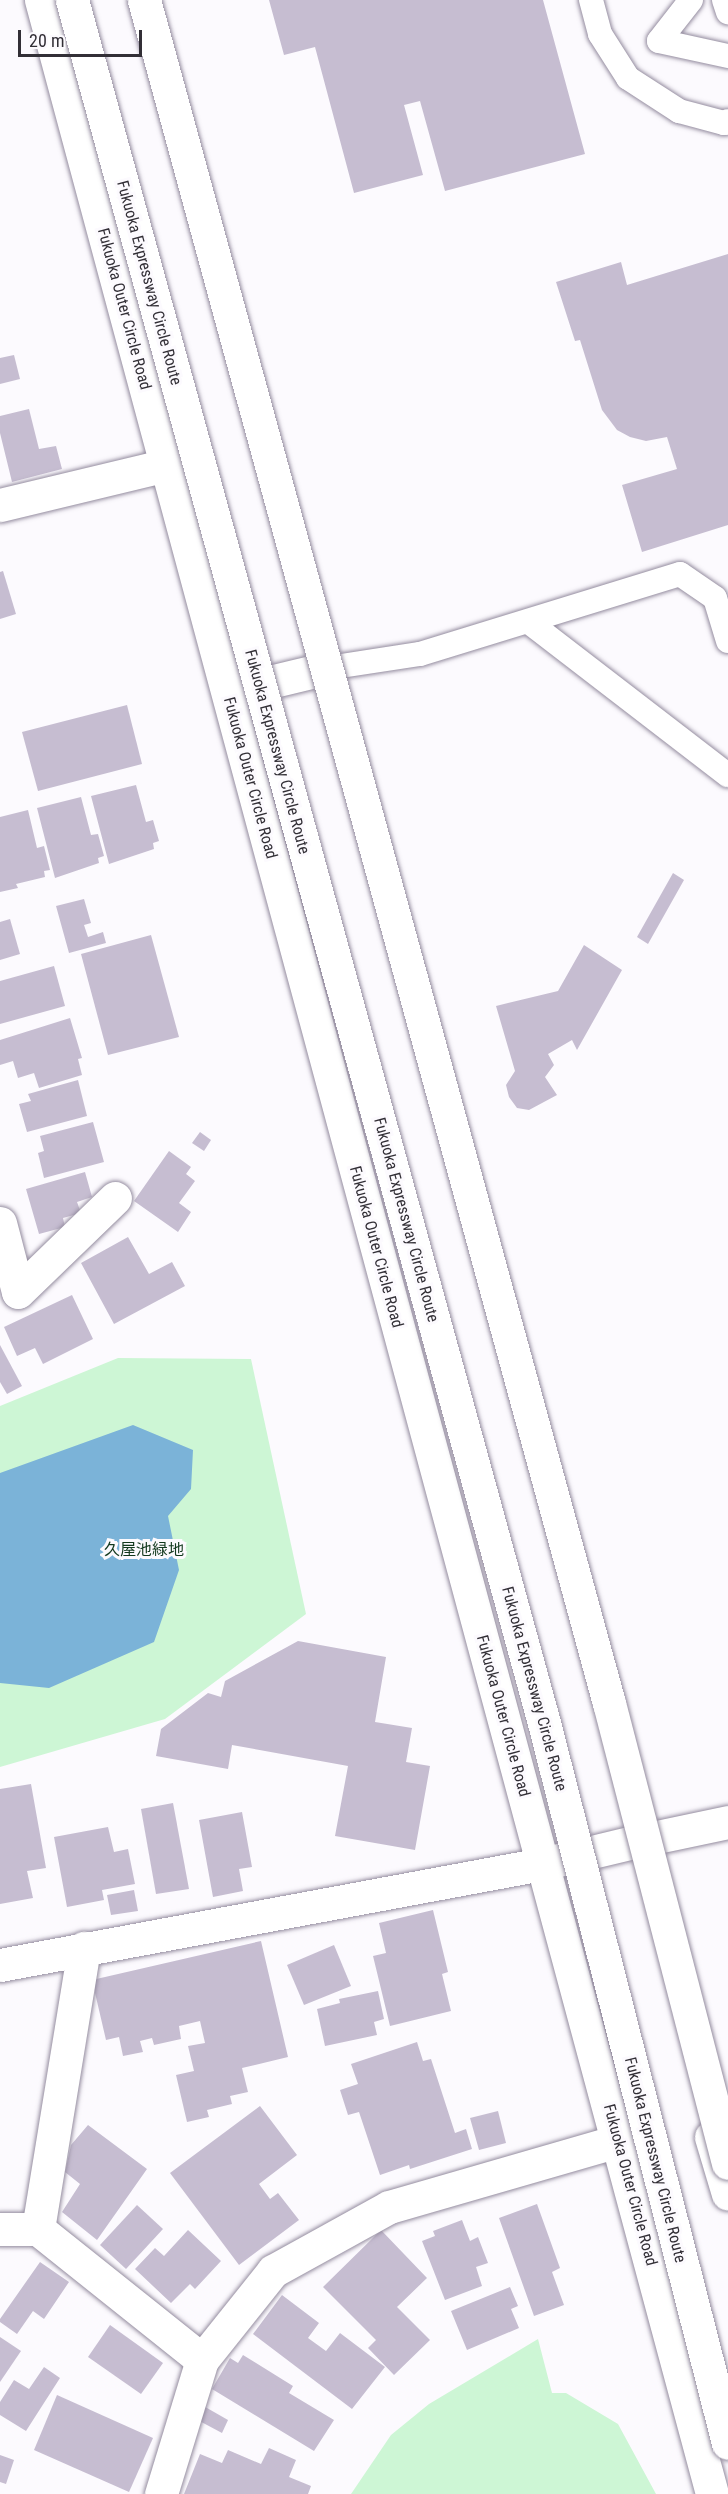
<!DOCTYPE html>
<html>
<head>
<meta charset="utf-8">
<style>
  body { margin:0 }
  #map { position:relative; width:728px; height:2494px; overflow:hidden; background:#fcfafe; font-family:"Roboto Condensed","Noto Sans JP",sans-serif }
  div>[style] { position:absolute }
  [style*='--x'] { left:calc(var(--x)*1px); top:calc(var(--y)*1px); width:calc(var(--w)*1px); rotate:calc(var(--a)*1deg) }
  .green>* { inset:0; background:#cdf6d5 }
  .water>* { inset:0; background:#7bb3d8 }
  .building>* { inset:0; background:#c6bdd1 }
  .roads { filter:drop-shadow(0 0 2px #948c9f) drop-shadow(0 0 2px #948c9f) }
  .service>* { height:24px; margin:-12px; padding:0 12px; transform-origin:12px; border-radius:12px; background:#fff }
  .minor>* { height:33px; margin:-16.5px; padding:0 16.5px; transform-origin:16.5px; border-radius:16.5px; background:#fff }
  .tertiary>* { height:33px; margin:-16.5px; padding:0 16.5px; transform-origin:16.5px; border-radius:16.5px; background:#fff }
  .trunk>* { height:33px; margin:-16.5px; padding:0 16.5px; transform-origin:16.5px; border-radius:16.5px; background:#fff }
  .bridges { filter:drop-shadow(0 0 2px #948c9f) drop-shadow(0 0 2px #948c9f) }
  .motorway-bridge>* { height:33px; margin:-16.5px; padding:0 16.5px; transform-origin:16.5px; border-radius:16.5px; background:#fff }
  span { translate:-50% -50%; white-space:nowrap; text-align:center; line-height:1.15; -webkit-text-stroke:6px #fcfafe; paint-order:stroke }
  .street-label { font-size:16px; color:#322f36 }
  .park-label { font-size:16px; color:#12381d }
  .scale { position:absolute; left:18px; top:30px; width:124px; height:27px; box-sizing:border-box; border:3px solid #322f36; border-top:0; padding-left:8px; font-size:18px; line-height:21px; white-space:nowrap; color:#322f36; -webkit-text-stroke:4px #fcfafe; paint-order:stroke }
</style>
</head>
<body>
<div id="map">
  <div class="green">
    <i style="clip-path:polygon(118px 1358px,251px 1359px,306px 1614px,165px 1719px,0 1767px,0 1406px)"></i>
    <i style="clip-path:polygon(538px 2339px,552px 2393px,566px 2393px,618px 2424px,656px 2494px,351px 2494px,391px 2435px,429px 2404px)"></i>
  </div>
  <div class="water">
    <i style="clip-path:polygon(133px 1425px,193px 1450px,191px 1489px,168px 1516px,179px 1570px,154px 1642px,49px 1688px,0 1683px,0 1473px)"></i>
  </div>
  <div class="building">
    <i style="clip-path:polygon(269px 0,543px 0,585px 154px,445px 191px,420px 101px,404px 105px,423px 175px,354px 193px,315px 47px,284px 55px)"></i>
    <i style="clip-path:polygon(728px 254px,728px 525px,642px 552px,622px 485px,677px 469px,667px 437px,646px 441px,630px 437px,617px 430px,602px 410px,580px 340px,575px 341px,556px 282px,621px 262px,627px 285px)"></i>
    <i style="clip-path:polygon(14px 355px,20px 379px,0 384px,0 358px)"></i>
    <i style="clip-path:polygon(29px 409px,39px 449px,56px 446px,62px 469px,12px 482px,0 433px,0 416px)"></i>
    <i style="clip-path:polygon(3px 571px,16px 614px,0 619px,0 572px)"></i>
    <i style="clip-path:polygon(127px 705px,142px 764px,38px 791px,22px 732px)"></i>
    <i style="clip-path:polygon(136px 785px,146px 822px,153px 820px,159px 841px,153px 843px,154px 849px,109px 864px,91px 796px)"></i>
    <i style="clip-path:polygon(81px 797px,91px 835px,98px 834px,104px 856px,98px 858px,99px 863px,55px 878px,37px 808px)"></i>
    <i style="clip-path:polygon(28px 810px,37px 848px,44px 846px,50px 870px,44px 871px,45px 877px,16px 884px,18px 888px,0 892px,0 817px)"></i>
    <i style="clip-path:polygon(673px 873px,684px 880px,648px 944px,637px 937px)"></i>
    <i style="clip-path:polygon(84px 899px,91px 923px,84px 925px,88px 937px,103px 932px,106px 943px,69px 953px,56px 906px)"></i>
    <i style="clip-path:polygon(10px 919px,20px 954px,0 960px,0 922px)"></i>
    <i style="clip-path:polygon(151px 935px,179px 1037px,108px 1055px,81px 954px)"></i>
    <i style="clip-path:polygon(584px 945px,622px 970px,577px 1050px,572px 1040px,548px 1054px,554px 1065px,545px 1077px,557px 1095px,529px 1110px,517px 1108px,509px 1097px,506px 1085px,515px 1071px,496px 1006px,558px 991px)"></i>
    <i style="clip-path:polygon(54px 966px,65px 1006px,0 1024px,0 981px)"></i>
    <i style="clip-path:polygon(70px 1018px,82px 1058px,78px 1059px,82px 1075px,39px 1088px,34px 1073px,18px 1078px,13px 1061px,0 1065px,0 1040px)"></i>
    <i style="clip-path:polygon(78px 1080px,87px 1116px,27px 1132px,19px 1104px,31px 1101px,28px 1094px)"></i>
    <i style="clip-path:polygon(93px 1122px,104px 1162px,44px 1178px,38px 1153px,44px 1151px,40px 1136px)"></i>
    <i style="clip-path:polygon(200px 1132px,211px 1140px,204px 1151px,192px 1143px)"></i>
    <i style="clip-path:polygon(169px 1151px,191px 1167px,186px 1174px,195px 1181px,179px 1203px,191px 1212px,178px 1232px,134px 1201px)"></i>
    <i style="clip-path:polygon(85px 1172px,92px 1197px,77px 1202px,81px 1213px,63px 1218px,65px 1227px,39px 1234px,26px 1189px)"></i>
    <i style="clip-path:polygon(128px 1237px,149px 1274px,172px 1262px,185px 1286px,114px 1324px,81px 1263px)"></i>
    <i style="clip-path:polygon(72px 1295px,93px 1339px,43px 1364px,35px 1348px,17px 1356px,4px 1327px)"></i>
    <i style="clip-path:polygon(0 1345px,22px 1386px,7px 1394px,0 1382px)"></i>
    <i style="clip-path:polygon(298px 1641px,386px 1657px,375px 1722px,412px 1728px,406px 1762px,430px 1766px,415px 1850px,335px 1836px,348px 1766px,232px 1745px,228px 1769px,156px 1756px,161px 1729px,208px 1693px,221px 1697px,225px 1681px)"></i>
    <i style="clip-path:polygon(31px 1784px,46px 1868px,27px 1871px,33px 1898px,0 1904px,0 1789px)"></i>
    <i style="clip-path:polygon(173px 1803px,189px 1889px,156px 1894px,141px 1809px)"></i>
    <i style="clip-path:polygon(242px 1812px,252px 1867px,239px 1869px,243px 1891px,213px 1897px,199px 1820px)"></i>
    <i style="clip-path:polygon(108px 1827px,114px 1852px,128px 1849px,135px 1884px,102px 1890px,104px 1900px,67px 1907px,54px 1837px)"></i>
    <i style="clip-path:polygon(134px 1890px,138px 1911px,111px 1915px,107px 1895px)"></i>
    <i style="clip-path:polygon(433px 1910px,448px 1972px,442px 1974px,451px 2011px,390px 2026px,373px 1956px,386px 1953px,379px 1923px)"></i>
    <i style="clip-path:polygon(261px 1941px,288px 2057px,242px 2068px,248px 2092px,230px 2096px,232px 2104px,207px 2110px,209px 2117px,187px 2122px,176px 2075px,194px 2071px,188px 2046px,205px 2043px,200px 2021px,179px 2026px,181px 2039px,154px 2045px,152px 2038px,140px 2041px,143px 2052px,123px 2056px,119px 2037px,106px 2040px,92px 1980px)"></i>
    <i style="clip-path:polygon(334px 1945px,351px 1986px,304px 2005px,287px 1965px)"></i>
    <i style="clip-path:polygon(378px 1991px,384px 2019px,374px 2022px,377px 2035px,325px 2046px,317px 2009px,340px 2003px,339px 1999px)"></i>
    <i style="clip-path:polygon(417px 2042px,423px 2061px,431px 2059px,455px 2133px,466px 2129px,472px 2149px,410px 2169px,409px 2165px,380px 2175px,359px 2112px,348px 2115px,340px 2090px,358px 2084px,351px 2064px)"></i>
    <i style="clip-path:polygon(260px 2106px,297px 2155px,259px 2184px,270px 2199px,278px 2193px,299px 2220px,239px 2265px,170px 2173px)"></i>
    <i style="clip-path:polygon(498px 2111px,506px 2143px,479px 2150px,470px 2118px)"></i>
    <i style="clip-path:polygon(88px 2125px,147px 2169px,97px 2240px,62px 2212px,80px 2184px,65px 2172px,71px 2145px)"></i>
    <i style="clip-path:polygon(537px 2204px,560px 2268px,552px 2272px,564px 2305px,534px 2316px,499px 2218px)"></i>
    <i style="clip-path:polygon(137px 2205px,163px 2229px,126px 2269px,100px 2245px)"></i>
    <i style="clip-path:polygon(462px 2220px,470px 2241px,478px 2237px,488px 2263px,476px 2267px,482px 2286px,445px 2300px,422px 2241px,435px 2236px,433px 2231px)"></i>
    <i style="clip-path:polygon(188px 2230px,221px 2261px,195px 2289px,190px 2284px,171px 2303px,135px 2269px,155px 2248px,164px 2256px)"></i>
    <i style="clip-path:polygon(381px 2230px,427px 2278px,397px 2307px,430px 2340px,394px 2375px,368px 2348px,376px 2340px,323px 2287px)"></i>
    <i style="clip-path:polygon(40px 2262px,69px 2282px,44px 2319px,33px 2311px,17px 2334px,0 2322px,0 2319px)"></i>
    <i style="clip-path:polygon(510px 2287px,518px 2306px,511px 2309px,519px 2328px,467px 2350px,451px 2311px)"></i>
    <i style="clip-path:polygon(282px 2295px,319px 2323px,308px 2338px,326px 2351px,340px 2333px,385px 2367px,352px 2409px,253px 2334px)"></i>
    <i style="clip-path:polygon(110px 2325px,163px 2363px,141px 2394px,88px 2357px)"></i>
    <i style="clip-path:polygon(0 2337px,21px 2351px,0 2382px)"></i>
    <i style="clip-path:polygon(243px 2355px,293px 2386px,289px 2393px,334px 2420px,314px 2451px,212px 2389px,230px 2358px,238px 2363px)"></i>
    <i style="clip-path:polygon(44px 2367px,60px 2378px,26px 2431px,0 2415px,0 2402px,14px 2380px,29px 2389px)"></i>
    <i style="clip-path:polygon(57px 2395px,153px 2438px,129px 2492px,34px 2450px)"></i>
    <i style="clip-path:polygon(200px 2404px,228px 2420px,222px 2433px,192px 2417px)"></i>
    <i style="clip-path:polygon(269px 2448px,296px 2460px,289px 2477px,311px 2486px,308px 2494px,184px 2494px,200px 2454px,222px 2463px,228px 2450px,261px 2464px)"></i>
    <i style="clip-path:polygon(0 2455px,14px 2460px,6px 2484px,0 2482px)"></i>
  </div>
  <div class="roads">
    <div class="service">
      <i style="--x:591;--y:0;--w:35;--a:75"></i>
      <i style="--x:600;--y:34;--w:52;--a:57.5"></i>
      <i style="--x:628;--y:78;--w:61;--a:32.9"></i>
      <i style="--x:679;--y:111;--w:47;--a:14.9"></i>
      <i style="--x:724;--y:123;--w:4;--a:-27"></i>
      <i style="--x:691;--y:0;--w:52;--a:128"></i>
      <i style="--x:659;--y:41;--w:71;--a:12.3"></i>
      <i style="--x:724;--y:0;--w:13;--a:72"></i>
      <i style="--x:529;--y:622;--w:251;--a:37.6"></i>
      <i style="--x:328;--y:668;--w:93;--a:-8.7"></i>
      <i style="--x:420;--y:654;--w:272;--a:-17.1"></i>
      <i style="--x:680;--y:574;--w:42;--a:34.4"></i>
      <i style="--x:715;--y:598;--w:45;--a:73.2"></i>
    </div>
    <div class="minor">
      <i style="--x:0;--y:505;--w:171;--a:-13.5"></i>
      <i style="--x:0;--y:1223;--w:71;--a:75.4"></i>
      <i style="--x:18;--y:1292;--w:135;--a:-44.1"></i>
      <i style="--x:638;--y:1841;--w:92;--a:-11.9"></i>
      <i style="--x:0;--y:1965;--w:551;--a:-10.56"></i>
      <i style="--x:0;--y:2229;--w:38;--a:0"></i>
      <i style="--x:38;--y:2229;--w:210;--a:38.6"></i>
      <i style="--x:38;--y:2229;--w:285;--a:-80.7"></i>
      <i style="--x:161;--y:2494;--w:140;--a:-73"></i>
      <i style="--x:202;--y:2360;--w:114;--a:-51.4"></i>
      <i style="--x:273;--y:2271;--w:132;--a:-28.9"></i>
      <i style="--x:389;--y:2207;--w:238;--a:-16.1"></i>
    </div>
    <div class="tertiary">
      <i style="--x:232;--y:691;--w:99;--a:-13.5"></i>
      <i style="--x:542;--y:1864;--w:99;--a:-13.5"></i>
    </div>
    <div class="trunk">
      <i style="--x:41;--y:0;--w:2583;--a:74.94"></i>
      <i style="--x:711;--y:2137;--w:59;--a:73.4"></i>
    </div>
  </div>
  <div class="bridges">
    <div class="motorway-bridge">
      <i style="--x:72;--y:0;--w:1782;--a:74.68"></i>
      <i style="--x:543;--y:1719;--w:747;--a:75.67"></i>
      <i style="--x:144;--y:0;--w:1765;--a:74.73"></i>
      <i style="--x:609;--y:1703;--w:475;--a:75.5"></i>
    </div>
  </div>
  <div class="street-label">
    <span style="left:149px;top:283px;rotate:75deg">Fukuoka Expressway Circle Route</span>
    <span style="left:124px;top:309px;rotate:75deg">Fukuoka Outer Circle Road</span>
    <span style="left:277px;top:752px;rotate:75deg">Fukuoka Expressway Circle Route</span>
    <span style="left:250px;top:778px;rotate:75deg">Fukuoka Outer Circle Road</span>
    <span style="left:406px;top:1220px;rotate:75deg">Fukuoka Expressway Circle Route</span>
    <span style="left:376px;top:1247px;rotate:75deg">Fukuoka Outer Circle Road</span>
    <span style="left:534px;top:1689px;rotate:75deg">Fukuoka Expressway Circle Route</span>
    <span style="left:503px;top:1716px;rotate:75deg">Fukuoka Outer Circle Road</span>
    <span style="left:655px;top:2160px;rotate:76deg">Fukuoka Expressway Circle Route</span>
    <span style="left:630px;top:2185px;rotate:75deg">Fukuoka Outer Circle Road</span>
  </div>
  <div class="park-label">
    <span style="left:144px;top:1550px">久屋池緑地</span>
  </div>
  <div class="scale">20 m</div>
</div>
</body>
</html>
